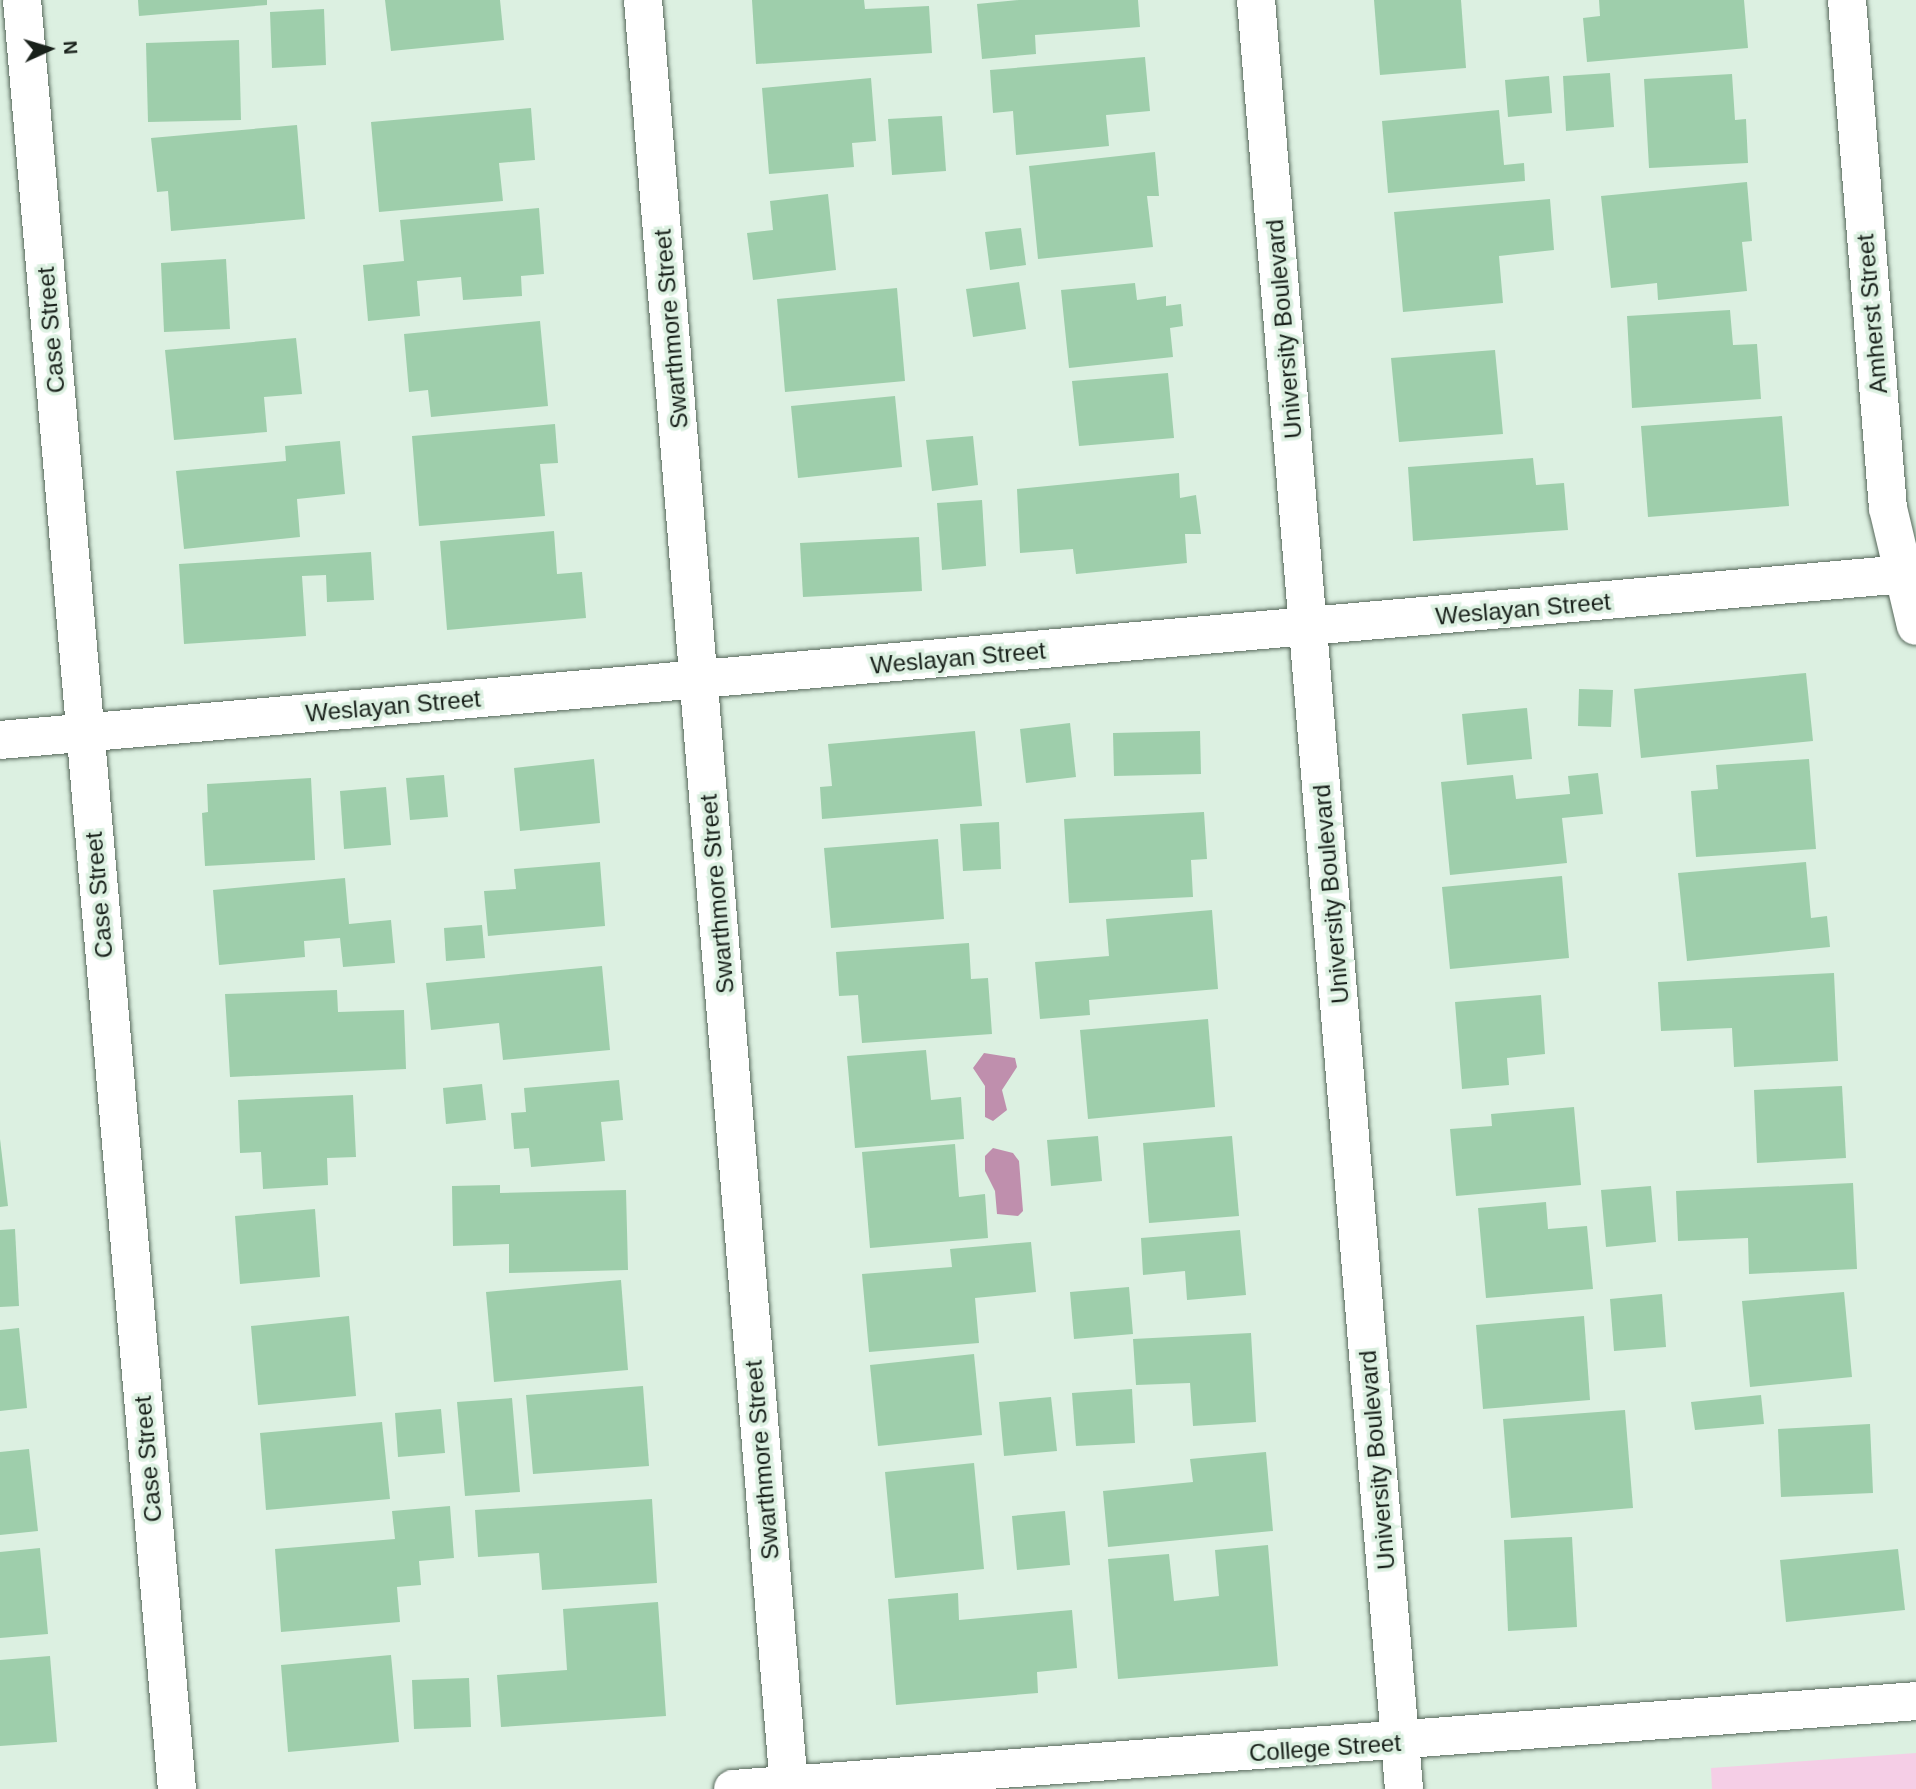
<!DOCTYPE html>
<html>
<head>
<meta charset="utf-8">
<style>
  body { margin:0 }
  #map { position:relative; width:1916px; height:1789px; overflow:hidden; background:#dcf0e1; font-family:Helvetica,sans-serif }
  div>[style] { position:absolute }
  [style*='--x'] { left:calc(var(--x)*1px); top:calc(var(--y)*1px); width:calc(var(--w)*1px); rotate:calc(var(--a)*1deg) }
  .green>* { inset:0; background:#f5cee6 }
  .water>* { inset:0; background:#bf8fad }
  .building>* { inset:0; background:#9eceab }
  .roads { filter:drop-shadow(0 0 2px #56675a) drop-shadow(0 0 2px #56675a) }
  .street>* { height:38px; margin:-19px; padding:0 19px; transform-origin:19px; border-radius:19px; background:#fff }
  .secondary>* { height:38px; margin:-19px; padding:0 19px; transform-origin:19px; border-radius:19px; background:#fff }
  span { translate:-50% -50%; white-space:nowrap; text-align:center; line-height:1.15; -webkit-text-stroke:7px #dcf0e1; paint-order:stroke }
  .street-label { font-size:24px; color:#19211b }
  .north { position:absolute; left:14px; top:14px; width:70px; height:70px; -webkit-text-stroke:5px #dcf0e1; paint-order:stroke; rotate:86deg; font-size:19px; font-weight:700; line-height:28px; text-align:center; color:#19211b }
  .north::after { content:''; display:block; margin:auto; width:24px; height:32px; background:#19211b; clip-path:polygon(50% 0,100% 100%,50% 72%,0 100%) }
</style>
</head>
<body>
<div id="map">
  <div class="green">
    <i style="clip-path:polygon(1916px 1753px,1916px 1789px,1712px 1789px,1711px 1768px)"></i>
  </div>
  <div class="water">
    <i style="clip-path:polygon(984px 1053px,1015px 1058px,1017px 1067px,1002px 1090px,1007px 1110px,993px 1121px,985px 1117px,985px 1086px,973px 1068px)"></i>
    <i style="clip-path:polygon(993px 1148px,1013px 1153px,1019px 1161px,1023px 1211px,1018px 1216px,997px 1214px,995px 1191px,985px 1171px,985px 1156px)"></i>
  </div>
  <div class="building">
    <i style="clip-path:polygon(138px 0,267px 0,267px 5px,139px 16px)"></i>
    <i style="clip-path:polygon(385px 0,500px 0,504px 40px,391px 51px)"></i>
    <i style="clip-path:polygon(752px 0,864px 0,865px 9px,929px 6px,932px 53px,756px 64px)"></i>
    <i style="clip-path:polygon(1019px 0,1138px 0,1140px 27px,1035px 35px,1036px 54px,982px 59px,977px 4px)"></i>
    <i style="clip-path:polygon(1374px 0,1461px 0,1466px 68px,1380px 75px)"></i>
    <i style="clip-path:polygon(1599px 0,1744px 0,1748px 48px,1587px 62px,1583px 18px,1600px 16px)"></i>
    <i style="clip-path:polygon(324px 9px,326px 65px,272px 68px,270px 12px)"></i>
    <i style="clip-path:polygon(239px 40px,241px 120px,148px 122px,146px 43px)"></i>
    <i style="clip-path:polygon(1145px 57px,1150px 111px,1106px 115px,1109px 146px,1016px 155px,1013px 111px,993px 113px,990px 70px)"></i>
    <i style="clip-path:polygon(1610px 73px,1614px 127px,1566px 131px,1563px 76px)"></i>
    <i style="clip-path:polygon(1732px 74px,1735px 120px,1746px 119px,1748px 163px,1649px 168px,1644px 79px)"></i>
    <i style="clip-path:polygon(1549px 76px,1552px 113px,1508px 117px,1505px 80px)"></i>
    <i style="clip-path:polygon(871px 78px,876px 141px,852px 143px,854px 167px,769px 174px,762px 88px)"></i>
    <i style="clip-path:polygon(531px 108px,535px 160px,499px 163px,503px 201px,379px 212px,371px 122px)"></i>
    <i style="clip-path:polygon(1499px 110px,1504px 165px,1524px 163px,1525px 181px,1388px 193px,1382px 121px)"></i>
    <i style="clip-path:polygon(942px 116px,946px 171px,892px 175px,888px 119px)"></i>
    <i style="clip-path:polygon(297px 125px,305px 219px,171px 231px,168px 191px,157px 192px,151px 138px)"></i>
    <i style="clip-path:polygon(1155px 152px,1159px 196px,1147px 196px,1153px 247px,1038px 259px,1029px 166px)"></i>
    <i style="clip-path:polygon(1747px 182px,1752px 241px,1742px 242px,1747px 291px,1658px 300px,1657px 283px,1611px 288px,1601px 196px)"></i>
    <i style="clip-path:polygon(828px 194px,836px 270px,753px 280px,747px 233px,773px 230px,770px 201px)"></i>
    <i style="clip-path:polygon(1550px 199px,1554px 250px,1499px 256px,1503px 303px,1403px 312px,1394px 212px)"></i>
    <i style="clip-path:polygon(539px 208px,544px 274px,521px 276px,522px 296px,463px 300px,461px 277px,417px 281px,420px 316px,368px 321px,363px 265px,404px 261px,400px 220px)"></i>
    <i style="clip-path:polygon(1021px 228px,1026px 265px,990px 270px,985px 232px)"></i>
    <i style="clip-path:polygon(226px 259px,230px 329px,164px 332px,161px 263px)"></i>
    <i style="clip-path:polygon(1019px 282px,1026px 329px,973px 337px,966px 289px)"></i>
    <i style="clip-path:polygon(1135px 283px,1137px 300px,1166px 296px,1166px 306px,1181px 304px,1183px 326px,1170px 328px,1173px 357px,1069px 368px,1061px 290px)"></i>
    <i style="clip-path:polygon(897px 288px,905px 381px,785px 392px,777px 299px)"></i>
    <i style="clip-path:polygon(1730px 310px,1733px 345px,1757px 344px,1761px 399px,1632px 408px,1627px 316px)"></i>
    <i style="clip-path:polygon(540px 321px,548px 406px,431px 417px,428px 390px,409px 392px,404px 334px)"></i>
    <i style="clip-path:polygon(296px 338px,302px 394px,264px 397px,267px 432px,174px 440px,165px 350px)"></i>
    <i style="clip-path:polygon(1495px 350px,1503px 434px,1399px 442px,1391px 358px)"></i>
    <i style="clip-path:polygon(1168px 373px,1174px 438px,1079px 446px,1072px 381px)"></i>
    <i style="clip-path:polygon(895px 396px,902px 467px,798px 478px,791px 406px)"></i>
    <i style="clip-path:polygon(1782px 416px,1789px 506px,1648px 517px,1641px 426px)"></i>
    <i style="clip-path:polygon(555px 424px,558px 463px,540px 464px,545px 516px,419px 526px,412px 436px)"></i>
    <i style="clip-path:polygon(973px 436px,978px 485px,932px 491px,926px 440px)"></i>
    <i style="clip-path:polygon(340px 441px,345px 494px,297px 499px,300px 537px,184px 549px,176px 471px,286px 461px,285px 446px)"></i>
    <i style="clip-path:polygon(1533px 458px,1536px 485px,1564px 483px,1568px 530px,1413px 541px,1408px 467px)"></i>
    <i style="clip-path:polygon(1179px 473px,1180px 498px,1196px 495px,1201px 534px,1185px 534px,1187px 563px,1076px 574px,1073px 549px,1020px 553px,1017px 489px)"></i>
    <i style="clip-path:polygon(982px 500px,986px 566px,942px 570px,937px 503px)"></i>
    <i style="clip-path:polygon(554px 531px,557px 574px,582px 572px,586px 618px,447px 630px,440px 541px)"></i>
    <i style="clip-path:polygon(919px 537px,922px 591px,803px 597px,800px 543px)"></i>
    <i style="clip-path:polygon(371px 552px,374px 600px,327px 602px,326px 575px,302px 576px,306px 636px,184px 644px,179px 564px)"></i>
    <i style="clip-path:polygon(1806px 673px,1813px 741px,1641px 758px,1634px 689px)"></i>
    <i style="clip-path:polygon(1579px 689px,1613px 690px,1611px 727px,1578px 726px)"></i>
    <i style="clip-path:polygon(1527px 708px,1532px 759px,1467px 765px,1462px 714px)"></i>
    <i style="clip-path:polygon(1070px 723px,1076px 777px,1026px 783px,1020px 729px)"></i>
    <i style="clip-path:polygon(975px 731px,982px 806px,822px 819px,820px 787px,832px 786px,828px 744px)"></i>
    <i style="clip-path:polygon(1200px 731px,1201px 774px,1114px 776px,1113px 733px)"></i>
    <i style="clip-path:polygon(594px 759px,600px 823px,520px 831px,514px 768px)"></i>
    <i style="clip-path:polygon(1809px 759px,1816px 849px,1696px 857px,1691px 791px,1718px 789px,1716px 765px)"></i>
    <i style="clip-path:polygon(1598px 773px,1603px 814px,1562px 818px,1567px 863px,1450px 875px,1441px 782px,1513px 775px,1516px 799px,1570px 794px,1568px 776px)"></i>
    <i style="clip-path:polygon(444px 775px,448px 817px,410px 820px,406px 778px)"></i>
    <i style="clip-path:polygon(311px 778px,315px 860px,205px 866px,202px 813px,208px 812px,207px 784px)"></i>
    <i style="clip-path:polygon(386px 787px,391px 845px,344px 849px,340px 791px)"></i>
    <i style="clip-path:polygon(1204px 812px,1207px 859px,1191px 860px,1193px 897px,1069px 903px,1064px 819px)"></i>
    <i style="clip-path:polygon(999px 822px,1001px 869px,963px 871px,960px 824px)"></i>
    <i style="clip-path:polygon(938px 839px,944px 919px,831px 928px,824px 848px)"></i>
    <i style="clip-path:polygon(600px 862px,605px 926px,488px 936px,484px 891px,516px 889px,514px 869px)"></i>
    <i style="clip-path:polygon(1806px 862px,1811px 918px,1827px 916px,1830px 947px,1687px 961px,1678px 873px)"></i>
    <i style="clip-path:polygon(1562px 876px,1569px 958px,1450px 969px,1442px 887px)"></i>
    <i style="clip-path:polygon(345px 878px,349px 924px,391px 920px,395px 963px,343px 967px,340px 938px,304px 941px,305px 957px,219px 965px,213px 890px)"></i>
    <i style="clip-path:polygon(1212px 910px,1218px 989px,1089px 1000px,1090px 1015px,1040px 1019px,1035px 962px,1109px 956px,1106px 919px)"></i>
    <i style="clip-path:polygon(482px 925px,485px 958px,446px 961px,444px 928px)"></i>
    <i style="clip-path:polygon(969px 943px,971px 979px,988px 978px,992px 1034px,862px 1043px,858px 995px,839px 996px,836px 952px)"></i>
    <i style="clip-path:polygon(602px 966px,610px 1050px,503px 1060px,499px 1023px,431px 1030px,426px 983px)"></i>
    <i style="clip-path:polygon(1834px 973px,1838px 1061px,1734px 1067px,1732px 1028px,1661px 1031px,1658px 982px)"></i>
    <i style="clip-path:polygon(337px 990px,338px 1012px,404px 1010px,406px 1069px,230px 1077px,225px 994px)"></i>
    <i style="clip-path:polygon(1541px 995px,1545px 1054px,1507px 1058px,1509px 1085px,1462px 1089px,1455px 1002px)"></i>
    <i style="clip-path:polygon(1208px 1019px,1215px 1107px,1088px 1119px,1080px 1030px)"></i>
    <i style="clip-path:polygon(926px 1050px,931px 1100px,961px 1097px,964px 1139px,855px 1148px,847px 1056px)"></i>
    <i style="clip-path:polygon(619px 1080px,623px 1120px,601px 1122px,605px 1161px,531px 1167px,529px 1148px,514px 1149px,511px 1113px,526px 1112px,524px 1088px)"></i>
    <i style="clip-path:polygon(482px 1084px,486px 1120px,446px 1124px,443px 1088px)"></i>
    <i style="clip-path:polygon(1842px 1086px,1846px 1158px,1757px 1163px,1754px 1090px)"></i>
    <i style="clip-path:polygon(353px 1095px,356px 1157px,327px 1158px,328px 1185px,263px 1189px,261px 1152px,240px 1153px,238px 1100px)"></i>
    <i style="clip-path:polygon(1574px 1107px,1581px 1185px,1456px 1196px,1450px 1129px,1492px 1126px,1491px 1114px)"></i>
    <i style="clip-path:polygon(1098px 1136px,1102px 1181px,1051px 1186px,1047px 1140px)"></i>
    <i style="clip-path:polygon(1232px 1136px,1239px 1216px,1149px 1223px,1143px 1143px)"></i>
    <i style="clip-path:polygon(0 1139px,8px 1206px,0 1207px)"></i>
    <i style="clip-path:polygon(955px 1144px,959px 1197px,985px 1194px,988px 1238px,870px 1248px,862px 1152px)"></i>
    <i style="clip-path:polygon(1853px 1183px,1857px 1269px,1749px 1274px,1748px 1238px,1678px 1241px,1676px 1191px)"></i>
    <i style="clip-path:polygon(500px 1185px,500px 1193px,626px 1190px,628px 1270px,509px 1273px,509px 1244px,453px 1246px,452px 1186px)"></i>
    <i style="clip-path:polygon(1651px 1186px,1656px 1242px,1606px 1247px,1601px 1190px)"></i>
    <i style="clip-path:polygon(1546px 1202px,1548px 1229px,1587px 1226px,1593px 1289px,1486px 1298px,1478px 1208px)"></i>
    <i style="clip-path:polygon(315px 1209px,320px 1277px,240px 1284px,235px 1216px)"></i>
    <i style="clip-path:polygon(15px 1229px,19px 1306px,0 1307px,0 1230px)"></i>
    <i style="clip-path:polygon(1240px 1230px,1246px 1295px,1187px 1300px,1185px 1271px,1143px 1275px,1141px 1238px)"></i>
    <i style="clip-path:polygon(1031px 1242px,1036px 1292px,975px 1298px,979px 1343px,869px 1352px,862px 1274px,952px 1267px,950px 1249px)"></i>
    <i style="clip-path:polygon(621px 1280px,628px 1370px,494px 1382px,486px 1292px)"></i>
    <i style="clip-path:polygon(1129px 1287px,1133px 1334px,1074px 1339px,1070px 1292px)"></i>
    <i style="clip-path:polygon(1844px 1292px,1852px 1377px,1750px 1387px,1742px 1301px)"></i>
    <i style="clip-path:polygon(1662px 1294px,1666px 1347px,1614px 1351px,1610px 1299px)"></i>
    <i style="clip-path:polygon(349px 1316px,356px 1396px,258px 1405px,251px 1326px)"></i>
    <i style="clip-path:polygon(1584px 1316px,1590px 1400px,1483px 1409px,1476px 1325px)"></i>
    <i style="clip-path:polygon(19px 1328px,27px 1408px,0 1411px,0 1330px)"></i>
    <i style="clip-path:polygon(1251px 1333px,1256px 1422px,1193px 1426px,1190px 1383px,1136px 1385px,1133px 1339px)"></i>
    <i style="clip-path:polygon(974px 1354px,982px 1435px,878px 1446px,870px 1365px)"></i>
    <i style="clip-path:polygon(643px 1386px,649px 1466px,533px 1474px,526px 1395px)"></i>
    <i style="clip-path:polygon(1132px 1389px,1135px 1443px,1076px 1446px,1072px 1393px)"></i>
    <i style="clip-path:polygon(1761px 1395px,1764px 1424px,1695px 1430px,1691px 1402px)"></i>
    <i style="clip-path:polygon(1051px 1397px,1057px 1451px,1004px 1456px,999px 1402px)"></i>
    <i style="clip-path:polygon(512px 1398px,520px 1492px,465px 1496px,457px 1402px)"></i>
    <i style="clip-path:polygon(441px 1409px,445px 1453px,398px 1457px,395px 1413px)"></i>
    <i style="clip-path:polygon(1625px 1410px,1633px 1508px,1511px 1518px,1503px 1419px)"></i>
    <i style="clip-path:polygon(382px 1422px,390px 1499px,266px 1510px,260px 1433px)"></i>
    <i style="clip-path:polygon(1870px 1424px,1873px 1493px,1781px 1497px,1778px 1429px)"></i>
    <i style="clip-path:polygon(29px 1449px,38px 1531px,0 1535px,0 1452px)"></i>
    <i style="clip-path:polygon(1266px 1452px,1273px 1531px,1108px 1547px,1103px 1491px,1193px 1482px,1190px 1459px)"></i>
    <i style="clip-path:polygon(974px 1463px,984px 1569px,895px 1578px,885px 1472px)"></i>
    <i style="clip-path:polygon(652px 1499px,657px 1583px,542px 1590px,539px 1553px,478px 1557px,475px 1510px)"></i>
    <i style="clip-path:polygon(450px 1506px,454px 1558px,419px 1561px,421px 1585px,397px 1587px,400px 1622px,281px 1632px,275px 1549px,395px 1539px,392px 1511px)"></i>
    <i style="clip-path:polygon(1065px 1511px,1070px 1565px,1017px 1570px,1012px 1516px)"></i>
    <i style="clip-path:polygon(1572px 1537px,1577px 1627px,1508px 1631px,1504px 1540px)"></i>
    <i style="clip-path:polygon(1268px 1545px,1278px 1666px,1118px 1679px,1108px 1559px,1169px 1554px,1174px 1601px,1219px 1596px,1215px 1550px)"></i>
    <i style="clip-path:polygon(40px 1548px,48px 1634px,0 1638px,0 1552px)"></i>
    <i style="clip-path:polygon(1898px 1549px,1905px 1610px,1786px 1622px,1780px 1560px)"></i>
    <i style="clip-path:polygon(958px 1593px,959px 1620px,1072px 1610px,1077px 1668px,1037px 1672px,1038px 1693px,896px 1705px,888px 1599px)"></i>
    <i style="clip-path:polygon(658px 1602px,666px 1716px,501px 1727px,497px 1675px,567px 1670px,563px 1609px)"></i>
    <i style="clip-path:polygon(391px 1655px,399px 1742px,288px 1752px,281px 1665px)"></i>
    <i style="clip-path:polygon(50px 1656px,57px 1742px,0 1746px,0 1660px)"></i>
    <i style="clip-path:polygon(469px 1678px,471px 1727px,414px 1729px,412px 1680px)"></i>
  </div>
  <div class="roads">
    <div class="street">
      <i style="--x:22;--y:0;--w:1796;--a:85.05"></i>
      <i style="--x:643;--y:0;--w:1795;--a:85.33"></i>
      <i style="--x:1847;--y:0;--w:510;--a:85.39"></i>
      <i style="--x:1888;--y:508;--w:121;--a:76.7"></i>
      <i style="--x:733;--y:1789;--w:1186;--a:-4.25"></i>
    </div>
    <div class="secondary">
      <i style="--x:1256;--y:0;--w:1795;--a:85.27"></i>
      <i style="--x:0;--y:740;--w:1923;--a:-4.98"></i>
    </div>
  </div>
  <div class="street-label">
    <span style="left:1872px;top:314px;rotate:-95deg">Amherst Street</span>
    <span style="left:671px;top:329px;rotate:-95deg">Swarthmore Street</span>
    <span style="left:1284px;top:329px;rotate:-95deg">University Boulevard</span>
    <span style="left:51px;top:330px;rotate:-95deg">Case Street</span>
    <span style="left:1523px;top:609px;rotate:-5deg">Weslayan Street</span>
    <span style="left:958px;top:658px;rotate:-5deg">Weslayan Street</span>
    <span style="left:393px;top:706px;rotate:-5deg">Weslayan Street</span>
    <span style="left:717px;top:894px;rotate:-95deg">Swarthmore Street</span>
    <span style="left:1331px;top:894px;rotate:-95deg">University Boulevard</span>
    <span style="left:99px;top:895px;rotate:-95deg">Case Street</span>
    <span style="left:148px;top:1459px;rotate:-95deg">Case Street</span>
    <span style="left:762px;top:1460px;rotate:-95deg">Swarthmore Street</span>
    <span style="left:1377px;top:1460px;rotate:-95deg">University Boulevard</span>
    <span style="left:1325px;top:1748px;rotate:-4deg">College Street</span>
  </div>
  <div class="north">N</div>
</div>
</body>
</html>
